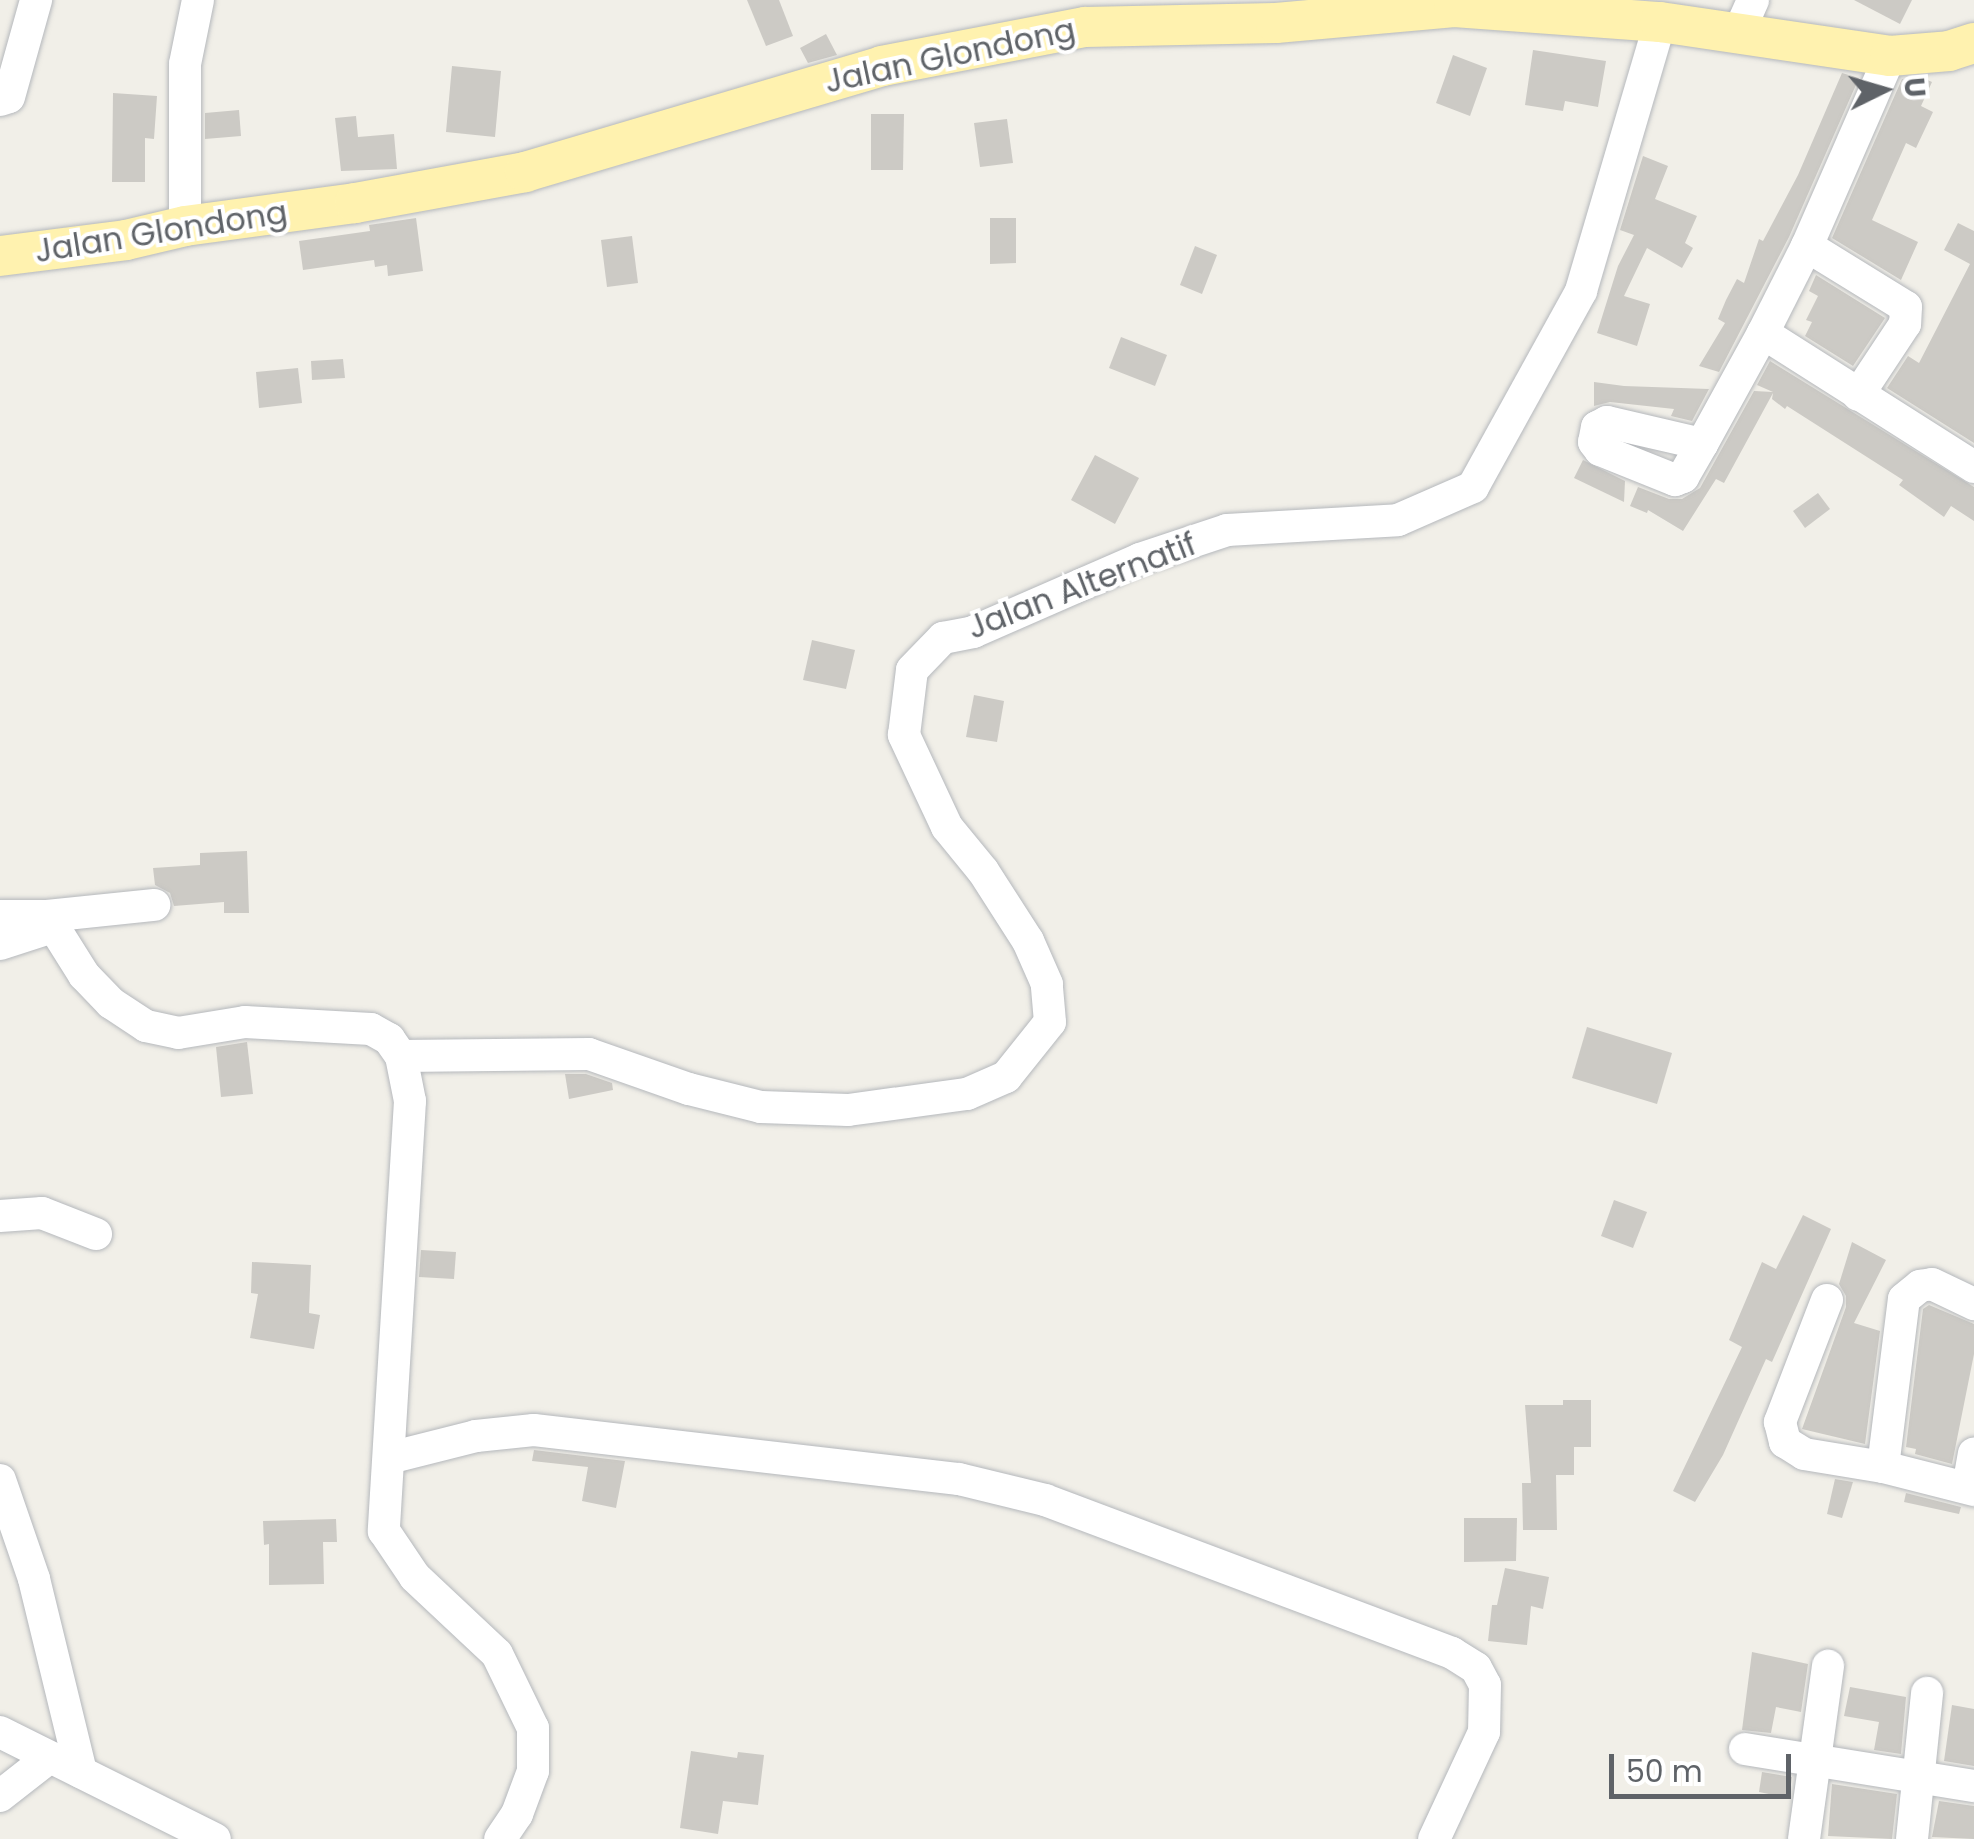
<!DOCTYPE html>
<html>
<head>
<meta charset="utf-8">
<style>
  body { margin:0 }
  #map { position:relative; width:1974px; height:1839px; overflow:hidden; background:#f1efe8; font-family:Poppins,sans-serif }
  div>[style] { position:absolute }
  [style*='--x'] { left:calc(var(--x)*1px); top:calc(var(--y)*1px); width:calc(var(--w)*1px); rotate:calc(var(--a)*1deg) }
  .building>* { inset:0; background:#cccac5 }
  .roads { filter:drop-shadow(0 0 2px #b5b8bc) drop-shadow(0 0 2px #b5b8bc) }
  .minor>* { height:32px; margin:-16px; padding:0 16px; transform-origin:16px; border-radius:16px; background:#fff }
  .major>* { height:40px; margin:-20px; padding:0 20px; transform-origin:20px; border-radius:20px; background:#fff2af }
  span { translate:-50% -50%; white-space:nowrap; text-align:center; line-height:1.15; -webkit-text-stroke:8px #fff; paint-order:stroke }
  .street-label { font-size:32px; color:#5f6368 }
  .north { position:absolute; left:1834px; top:40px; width:100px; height:100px; -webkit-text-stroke:8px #fff; paint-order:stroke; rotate:85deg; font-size:28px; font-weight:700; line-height:40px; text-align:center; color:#5f6368 }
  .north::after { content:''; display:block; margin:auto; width:35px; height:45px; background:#5f6368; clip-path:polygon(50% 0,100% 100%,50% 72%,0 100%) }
  .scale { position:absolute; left:1609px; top:1754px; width:182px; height:45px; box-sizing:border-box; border:5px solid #5f6368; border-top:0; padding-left:12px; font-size:30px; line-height:35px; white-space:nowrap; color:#5f6368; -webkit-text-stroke:8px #fff; paint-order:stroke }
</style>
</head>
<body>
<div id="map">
  <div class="building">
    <i style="clip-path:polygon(747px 0,779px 0,793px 36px,766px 46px)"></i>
    <i style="clip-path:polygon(1854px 0,1912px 0,1900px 24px)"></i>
    <i style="clip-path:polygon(826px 34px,837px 55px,808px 63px,800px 48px)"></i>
    <i style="clip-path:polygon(1533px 50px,1606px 61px,1598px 107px,1565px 101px,1563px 111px,1525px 105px)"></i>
    <i style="clip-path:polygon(1453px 55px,1487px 68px,1470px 116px,1436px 103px)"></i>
    <i style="clip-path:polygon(452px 66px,501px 71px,495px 137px,446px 132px)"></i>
    <i style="clip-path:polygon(1842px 73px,1859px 78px,1789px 237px,1719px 372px,1699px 366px,1725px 323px,1718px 319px,1726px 300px,1737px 279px,1744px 283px,1759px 239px,1763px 241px,1798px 175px)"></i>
    <i style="clip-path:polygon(1921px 77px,1932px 82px,1921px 106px,1933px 112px,1916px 148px,1906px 143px,1872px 220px,1918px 242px,1901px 280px,1832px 238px,1902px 79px)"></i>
    <i style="clip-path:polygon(113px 93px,157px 96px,154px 139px,145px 138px,145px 182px,112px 182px)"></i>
    <i style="clip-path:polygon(239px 110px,241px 136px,205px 139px,205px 113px)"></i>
    <i style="clip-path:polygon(871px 114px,904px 114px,903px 170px,871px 170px)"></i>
    <i style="clip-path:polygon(356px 116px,358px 137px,394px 134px,397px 169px,341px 171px,335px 118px)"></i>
    <i style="clip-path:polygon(1007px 119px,1013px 163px,980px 167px,974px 123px)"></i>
    <i style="clip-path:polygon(1643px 156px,1668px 166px,1655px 199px,1697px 216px,1685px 243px,1693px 248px,1682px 268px,1647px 248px,1624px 296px,1650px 304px,1637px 346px,1597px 333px,1618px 266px,1634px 235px,1620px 230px)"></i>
    <i style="clip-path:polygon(416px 218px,423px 271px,388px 276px,387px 265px,375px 267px,374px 260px,303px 270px,299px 241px,370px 231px,369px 225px)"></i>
    <i style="clip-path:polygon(990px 218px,1016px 218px,1016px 263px,990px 264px)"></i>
    <i style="clip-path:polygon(1958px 223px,1974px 231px,1974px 443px,1887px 388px,1908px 356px,1919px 363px,1970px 264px,1944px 250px)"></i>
    <i style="clip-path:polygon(632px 236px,638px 283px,607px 287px,601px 240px)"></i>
    <i style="clip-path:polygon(1195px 246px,1217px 255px,1202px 294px,1180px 285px)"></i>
    <i style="clip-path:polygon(1816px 275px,1885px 318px,1853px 366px,1805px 336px,1812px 322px,1806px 320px,1818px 296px,1809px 291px)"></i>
    <i style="clip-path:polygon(1121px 337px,1167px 355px,1155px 386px,1109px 368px)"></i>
    <i style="clip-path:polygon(343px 359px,345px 378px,312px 380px,311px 361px)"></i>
    <i style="clip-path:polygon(1770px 361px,1974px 487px,1974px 521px,1951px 506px,1944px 517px,1899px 485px,1903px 480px,1787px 406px,1785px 409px,1772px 399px,1773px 393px,1724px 483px,1716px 479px,1683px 531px,1648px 510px,1647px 513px,1630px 506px,1638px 487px,1669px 499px,1682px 499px,1700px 488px,1754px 391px,1773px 392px,1757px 385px)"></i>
    <i style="clip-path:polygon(298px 368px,302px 403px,259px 408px,256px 372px)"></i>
    <i style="clip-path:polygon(1594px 382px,1624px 386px,1709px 389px,1692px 421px,1671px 416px,1674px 409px,1610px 402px,1594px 406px)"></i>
    <i style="clip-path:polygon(1095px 455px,1139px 478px,1115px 524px,1071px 500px)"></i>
    <i style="clip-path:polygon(1583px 460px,1625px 481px,1624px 502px,1574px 478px)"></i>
    <i style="clip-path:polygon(1818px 493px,1830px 509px,1805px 528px,1793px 511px)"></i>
    <i style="clip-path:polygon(812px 640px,855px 650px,846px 689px,803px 680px)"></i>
    <i style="clip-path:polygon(974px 695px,1004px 701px,997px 742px,966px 737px)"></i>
    <i style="clip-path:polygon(247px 851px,249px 913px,224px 913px,224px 902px,174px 906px,170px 893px,155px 885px,153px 868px,200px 865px,200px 853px)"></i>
    <i style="clip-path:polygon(1587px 1027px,1672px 1053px,1657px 1104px,1572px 1078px)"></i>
    <i style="clip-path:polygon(247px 1042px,253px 1094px,221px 1097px,216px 1047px)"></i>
    <i style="clip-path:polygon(565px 1074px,586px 1074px,612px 1083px,613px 1090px,569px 1099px)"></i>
    <i style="clip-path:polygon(1614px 1200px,1647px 1212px,1633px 1248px,1601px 1236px)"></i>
    <i style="clip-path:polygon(1803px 1215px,1831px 1229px,1772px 1362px,1766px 1359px,1723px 1455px,1695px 1502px,1673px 1491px,1742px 1347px,1729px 1340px,1762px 1262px,1776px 1269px)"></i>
    <i style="clip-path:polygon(1852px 1242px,1886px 1260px,1854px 1323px,1880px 1331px,1865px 1444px,1802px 1429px,1846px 1307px,1846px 1296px,1839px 1284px)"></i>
    <i style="clip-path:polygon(421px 1250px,456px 1252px,454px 1279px,419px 1277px)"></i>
    <i style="clip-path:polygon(252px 1262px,311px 1265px,309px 1313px,320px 1315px,314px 1349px,250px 1338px,258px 1294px,251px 1293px)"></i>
    <i style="clip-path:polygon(1929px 1305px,1974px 1324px,1974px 1354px,1952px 1464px,1915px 1454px,1916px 1449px,1906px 1447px,1923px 1309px)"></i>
    <i style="clip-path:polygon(1563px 1400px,1591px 1400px,1591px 1447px,1574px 1447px,1574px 1475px,1556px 1475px,1557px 1530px,1523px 1530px,1522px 1483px,1531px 1483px,1525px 1405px,1563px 1405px)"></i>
    <i style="clip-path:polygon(534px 1450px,625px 1461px,616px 1508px,582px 1501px,588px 1467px,532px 1461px)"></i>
    <i style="clip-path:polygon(1835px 1479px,1853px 1482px,1842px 1518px,1827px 1514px)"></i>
    <i style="clip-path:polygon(1906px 1493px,1961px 1507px,1959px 1514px,1904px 1502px)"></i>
    <i style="clip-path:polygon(1464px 1518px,1517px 1518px,1516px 1561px,1464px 1562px)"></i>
    <i style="clip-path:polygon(336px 1519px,337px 1542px,323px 1542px,324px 1584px,269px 1585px,269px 1544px,264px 1545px,263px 1521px)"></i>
    <i style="clip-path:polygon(1505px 1568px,1549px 1577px,1543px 1609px,1531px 1606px,1527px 1645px,1488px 1641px,1492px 1605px,1497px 1605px)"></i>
    <i style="clip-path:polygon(1752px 1652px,1808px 1664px,1801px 1712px,1776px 1707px,1771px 1733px,1742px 1730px)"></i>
    <i style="clip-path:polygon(1850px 1687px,1906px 1697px,1901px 1754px,1874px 1750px,1879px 1722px,1844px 1716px)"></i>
    <i style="clip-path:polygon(1952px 1705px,1974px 1709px,1974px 1766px,1944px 1761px)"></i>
    <i style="clip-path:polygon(691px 1751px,737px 1758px,738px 1752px,764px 1755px,758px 1805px,723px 1801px,718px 1834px,680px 1828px)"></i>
    <i style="clip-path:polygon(1762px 1772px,1792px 1777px,1789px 1798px,1759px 1792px)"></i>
    <i style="clip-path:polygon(1832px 1784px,1897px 1794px,1892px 1839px,1828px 1836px)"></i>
    <i style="clip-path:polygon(1939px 1801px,1974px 1806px,1974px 1839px,1932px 1837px)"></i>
  </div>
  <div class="roads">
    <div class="minor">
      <i style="--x:1738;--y:34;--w:37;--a:-66"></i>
      <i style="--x:0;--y:100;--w:9;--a:-18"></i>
      <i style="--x:9;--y:97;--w:101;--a:-74.4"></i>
      <i style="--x:185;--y:226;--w:162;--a:-90"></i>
      <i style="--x:185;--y:64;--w:65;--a:-78.5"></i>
      <i style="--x:1807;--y:246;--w:116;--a:31.6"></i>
      <i style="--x:1906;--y:307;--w:17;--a:93"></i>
      <i style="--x:1905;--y:324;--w:85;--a:123.5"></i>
      <i style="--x:1763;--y:333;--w:250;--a:32.4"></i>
      <i style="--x:1702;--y:444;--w:98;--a:-167"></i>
      <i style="--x:1607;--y:422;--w:11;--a:153"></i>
      <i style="--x:1597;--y:427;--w:15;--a:101"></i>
      <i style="--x:1594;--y:442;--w:10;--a:53"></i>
      <i style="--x:1600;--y:450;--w:81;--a:21.8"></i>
      <i style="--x:1675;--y:480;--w:9;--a:-21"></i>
      <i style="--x:1683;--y:477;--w:38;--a:-60"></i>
      <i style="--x:1702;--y:444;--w:127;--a:-61.2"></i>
      <i style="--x:1763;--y:333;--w:97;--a:-63.2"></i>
      <i style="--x:1807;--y:246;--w:207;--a:-66.4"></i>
      <i style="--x:0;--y:916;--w:47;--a:0"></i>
      <i style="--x:47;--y:916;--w:108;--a:-5.9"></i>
      <i style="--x:47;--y:916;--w:70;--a:57.9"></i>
      <i style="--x:84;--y:975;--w:39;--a:46"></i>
      <i style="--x:111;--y:1003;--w:42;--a:33.3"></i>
      <i style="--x:146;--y:1026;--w:33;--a:12"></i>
      <i style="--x:178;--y:1033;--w:68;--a:-9.3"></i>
      <i style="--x:245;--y:1022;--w:126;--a:3.2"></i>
      <i style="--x:371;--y:1029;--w:21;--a:29"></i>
      <i style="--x:389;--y:1039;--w:21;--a:55"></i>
      <i style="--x:401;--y:1056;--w:46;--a:78.7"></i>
      <i style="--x:410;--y:1101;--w:431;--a:93.5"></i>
      <i style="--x:384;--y:1531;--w:55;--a:56"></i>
      <i style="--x:415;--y:1577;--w:112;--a:43.2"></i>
      <i style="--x:497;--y:1654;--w:82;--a:64.1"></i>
      <i style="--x:533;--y:1728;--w:43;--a:90"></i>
      <i style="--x:533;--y:1771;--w:46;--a:110.4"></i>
      <i style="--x:517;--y:1814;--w:30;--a:124"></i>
      <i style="--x:0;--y:944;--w:56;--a:-17.8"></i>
      <i style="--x:401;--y:1056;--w:188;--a:-0.6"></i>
      <i style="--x:589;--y:1054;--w:106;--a:19.3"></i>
      <i style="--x:689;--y:1089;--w:74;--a:14"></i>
      <i style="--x:761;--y:1107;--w:87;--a:2"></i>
      <i style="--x:848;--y:1110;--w:120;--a:-7.7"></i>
      <i style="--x:967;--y:1094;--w:43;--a:-23.6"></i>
      <i style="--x:1006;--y:1077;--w:70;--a:-51.3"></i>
      <i style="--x:1050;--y:1022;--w:38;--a:-95"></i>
      <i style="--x:1047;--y:984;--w:47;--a:-113.8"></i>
      <i style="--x:1028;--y:941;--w:83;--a:-122.7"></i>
      <i style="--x:983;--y:871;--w:57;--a:-129.3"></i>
      <i style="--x:947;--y:827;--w:102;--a:-115.1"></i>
      <i style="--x:904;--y:735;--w:65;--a:-83"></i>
      <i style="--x:912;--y:670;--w:45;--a:-45.9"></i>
      <i style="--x:943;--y:638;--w:31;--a:-11"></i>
      <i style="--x:973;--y:632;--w:182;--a:-23.6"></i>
      <i style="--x:1140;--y:559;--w:92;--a:-18.4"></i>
      <i style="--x:1227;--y:530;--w:171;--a:-3.3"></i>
      <i style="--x:1398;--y:520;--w:82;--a:-23.7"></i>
      <i style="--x:1473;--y:487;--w:224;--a:-61.1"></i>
      <i style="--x:1581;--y:291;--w:280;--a:-73.6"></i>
      <i style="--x:0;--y:1216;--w:42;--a:-4.1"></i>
      <i style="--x:42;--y:1213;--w:58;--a:21.3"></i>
      <i style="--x:1827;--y:1300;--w:131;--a:111.1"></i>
      <i style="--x:1780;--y:1422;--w:21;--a:76"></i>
      <i style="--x:1785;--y:1442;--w:22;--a:32"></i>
      <i style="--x:1804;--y:1454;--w:80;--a:9.3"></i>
      <i style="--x:1883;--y:1467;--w:94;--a:14.2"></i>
      <i style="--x:389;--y:1458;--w:90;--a:-14.2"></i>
      <i style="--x:476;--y:1436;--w:58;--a:-5.9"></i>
      <i style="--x:534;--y:1430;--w:428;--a:6.6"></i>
      <i style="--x:959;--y:1479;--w:89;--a:13.7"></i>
      <i style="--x:1045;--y:1500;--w:435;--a:20.6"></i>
      <i style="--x:1452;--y:1653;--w:28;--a:32"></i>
      <i style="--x:1476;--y:1668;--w:19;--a:62"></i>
      <i style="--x:1485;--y:1685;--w:47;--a:91.2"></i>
      <i style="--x:1484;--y:1732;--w:118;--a:115"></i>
      <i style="--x:1883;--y:1467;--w:169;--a:-82.9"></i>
      <i style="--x:1904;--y:1299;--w:21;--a:-39"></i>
      <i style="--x:1920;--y:1286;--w:12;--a:-9"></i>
      <i style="--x:1932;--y:1284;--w:47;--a:25.5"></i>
      <i style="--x:0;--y:1480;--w:105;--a:71"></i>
      <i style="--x:34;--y:1579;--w:199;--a:76.3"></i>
      <i style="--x:1968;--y:1487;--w:34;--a:-80"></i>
      <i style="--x:0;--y:1732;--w:240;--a:26.5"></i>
      <i style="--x:1745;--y:1749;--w:232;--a:9.2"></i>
      <i style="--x:0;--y:1796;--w:63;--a:-38"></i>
      <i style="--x:1804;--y:1839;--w:175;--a:-82.1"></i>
      <i style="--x:1912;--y:1839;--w:147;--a:-84.1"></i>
    </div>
    <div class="major">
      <i style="--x:0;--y:256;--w:127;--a:-7.2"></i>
      <i style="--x:126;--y:240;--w:61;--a:-13.3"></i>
      <i style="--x:185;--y:226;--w:172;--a:-7.7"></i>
      <i style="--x:355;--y:203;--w:173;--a:-10.3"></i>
      <i style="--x:525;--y:172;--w:372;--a:-16.5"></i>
      <i style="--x:882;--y:66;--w:207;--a:-10.9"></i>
      <i style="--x:1085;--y:27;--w:191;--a:-1.2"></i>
      <i style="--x:1276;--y:23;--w:179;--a:-5.1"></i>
      <i style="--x:1454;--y:7;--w:207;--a:4.2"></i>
      <i style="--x:1660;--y:22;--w:232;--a:8.4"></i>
      <i style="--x:1890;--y:56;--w:59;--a:-4.8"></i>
      <i style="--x:1949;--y:51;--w:26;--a:-18"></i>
    </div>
  </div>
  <div class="street-label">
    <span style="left:950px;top:56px;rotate:-12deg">Jalan Glondong</span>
    <span style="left:161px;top:232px;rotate:-9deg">Jalan Glondong</span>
    <span style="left:1082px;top:586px;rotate:-21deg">Jalan Alternatif</span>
  </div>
  <div class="north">U</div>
  <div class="scale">50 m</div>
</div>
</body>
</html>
